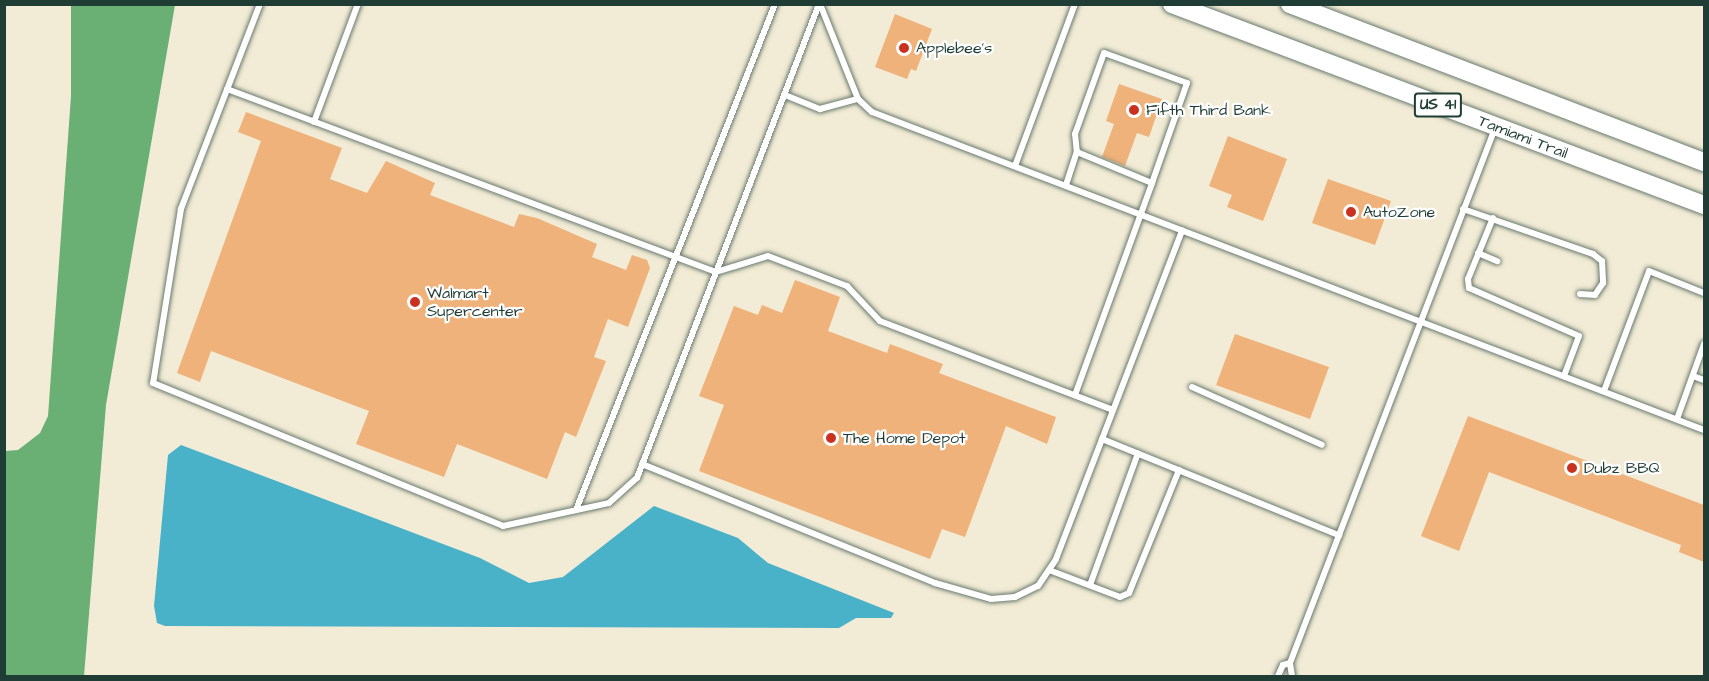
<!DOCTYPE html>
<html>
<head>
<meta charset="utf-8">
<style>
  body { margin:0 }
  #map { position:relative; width:1709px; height:681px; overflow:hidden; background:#f2ecd6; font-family:"Architects Daughter",sans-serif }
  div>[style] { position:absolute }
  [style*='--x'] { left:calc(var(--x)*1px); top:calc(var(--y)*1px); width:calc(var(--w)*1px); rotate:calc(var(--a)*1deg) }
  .forest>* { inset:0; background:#6ab074 }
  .water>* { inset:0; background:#49b1c8 }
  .building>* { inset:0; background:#efb27a }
  .roads { filter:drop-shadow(0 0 2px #697a6d) drop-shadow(0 0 2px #697a6d) }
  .service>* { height:6px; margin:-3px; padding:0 3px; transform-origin:3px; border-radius:3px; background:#fff }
  .primary>* { height:18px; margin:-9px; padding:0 9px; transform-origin:9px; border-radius:9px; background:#fff }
  .dots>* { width:16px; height:16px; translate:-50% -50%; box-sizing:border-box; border:3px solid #fff; border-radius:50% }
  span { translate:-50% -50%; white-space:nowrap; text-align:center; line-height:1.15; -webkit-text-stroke:4.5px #fff; paint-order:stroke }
  .shield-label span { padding:2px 4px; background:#fff; border:2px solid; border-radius:4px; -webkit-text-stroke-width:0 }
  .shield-label { font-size:15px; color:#1f3d34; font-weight:700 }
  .poi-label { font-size:16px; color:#1f3d34 }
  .left { translate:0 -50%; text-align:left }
  .street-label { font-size:16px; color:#1f3d34 }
  .frame { position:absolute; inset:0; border:6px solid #1f3d34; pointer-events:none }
</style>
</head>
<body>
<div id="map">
  <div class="forest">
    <i style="clip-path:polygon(71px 5px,175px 5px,106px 405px,84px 676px,5px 676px,5px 451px,18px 450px,40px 433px,48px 416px,71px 96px)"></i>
  </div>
  <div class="water">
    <i style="clip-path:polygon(181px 445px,480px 558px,529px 583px,563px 577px,654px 506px,738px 538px,768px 563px,894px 613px,891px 618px,856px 618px,839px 628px,165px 626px,157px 623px,154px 606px,168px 455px)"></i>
  </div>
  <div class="building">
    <i style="clip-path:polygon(895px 14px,932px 29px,916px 71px,911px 69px,907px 79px,875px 67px)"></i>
    <i style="clip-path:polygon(1119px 84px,1162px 99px,1149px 137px,1137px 133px,1125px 166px,1102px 157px,1114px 124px,1106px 121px)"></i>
    <i style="clip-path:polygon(246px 112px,342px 148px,330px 179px,367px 193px,386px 161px,435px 183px,430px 195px,514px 227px,519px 214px,537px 218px,597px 244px,592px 257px,626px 270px,632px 255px,647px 260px,650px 268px,628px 327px,608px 319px,594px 357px,606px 361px,576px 437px,565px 432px,547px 479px,457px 444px,444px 477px,356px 444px,369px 411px,211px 351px,200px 382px,177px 373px,261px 141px,238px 132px)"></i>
    <i style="clip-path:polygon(1228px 136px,1287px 159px,1263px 221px,1227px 207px,1232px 195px,1209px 186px)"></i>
    <i style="clip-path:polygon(1328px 179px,1391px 201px,1375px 245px,1312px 223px)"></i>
    <i style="clip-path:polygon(795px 280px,840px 297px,828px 331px,887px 353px,890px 344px,943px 364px,939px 373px,1056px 417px,1047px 444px,1006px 426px,965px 537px,942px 529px,930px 559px,699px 471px,724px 405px,699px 396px,734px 306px,758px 315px,762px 305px,782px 313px)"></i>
    <i style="clip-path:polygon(1235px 334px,1329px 367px,1310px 419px,1216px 385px)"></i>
    <i style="clip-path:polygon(1468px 416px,1704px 505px,1704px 562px,1679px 552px,1681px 545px,1489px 472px,1459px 551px,1421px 536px)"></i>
  </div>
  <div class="roads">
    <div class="service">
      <i style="--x:260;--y:4;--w:220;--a:111.1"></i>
      <i style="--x:181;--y:209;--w:176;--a:99.1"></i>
      <i style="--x:153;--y:383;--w:378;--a:22.2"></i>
      <i style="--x:503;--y:526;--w:108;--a:-12.2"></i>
      <i style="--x:609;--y:503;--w:38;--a:-42"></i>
      <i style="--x:637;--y:478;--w:508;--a:-68.99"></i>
      <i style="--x:820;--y:4;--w:102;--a:68.2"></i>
      <i style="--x:858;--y:99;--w:19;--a:43"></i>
      <i style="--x:872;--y:112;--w:891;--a:20.92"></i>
      <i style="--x:227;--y:89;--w:522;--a:20.52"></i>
      <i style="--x:716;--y:272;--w:54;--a:-17.1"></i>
      <i style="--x:768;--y:256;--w:85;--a:20.8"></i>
      <i style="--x:847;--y:286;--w:48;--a:46.7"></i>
      <i style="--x:880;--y:321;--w:249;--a:20.9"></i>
      <i style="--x:785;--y:95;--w:38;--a:22"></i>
      <i style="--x:820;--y:109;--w:39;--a:-15"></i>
      <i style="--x:314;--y:122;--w:126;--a:-69.6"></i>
      <i style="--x:1015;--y:166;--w:173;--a:-69.7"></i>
      <i style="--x:1066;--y:185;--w:35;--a:-72"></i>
      <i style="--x:1463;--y:209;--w:138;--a:19.1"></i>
      <i style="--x:1593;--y:254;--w:11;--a:38"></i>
      <i style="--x:1602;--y:261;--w:22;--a:87"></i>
      <i style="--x:1603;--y:283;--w:14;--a:124"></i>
      <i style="--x:1595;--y:295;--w:15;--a:-176"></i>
      <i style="--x:1493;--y:218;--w:66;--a:112.3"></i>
      <i style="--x:1468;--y:279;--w:9;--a:84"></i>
      <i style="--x:1469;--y:288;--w:120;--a:23.6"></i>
      <i style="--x:1579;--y:336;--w:43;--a:110.6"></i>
      <i style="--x:1478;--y:253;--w:21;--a:23"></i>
      <i style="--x:1693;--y:376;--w:12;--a:20"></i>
      <i style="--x:1192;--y:387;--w:142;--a:24"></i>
      <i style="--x:1604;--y:391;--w:128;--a:-69.4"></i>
      <i style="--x:1649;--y:271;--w:59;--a:21.8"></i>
      <i style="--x:1075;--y:395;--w:226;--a:-70"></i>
      <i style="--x:1152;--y:183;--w:106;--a:-70.7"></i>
      <i style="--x:1187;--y:83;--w:88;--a:-160.1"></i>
      <i style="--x:1104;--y:53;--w:86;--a:109.7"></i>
      <i style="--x:1075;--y:134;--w:18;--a:84"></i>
      <i style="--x:1077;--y:152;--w:81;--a:22.5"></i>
      <i style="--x:1677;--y:419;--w:80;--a:-70.2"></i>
      <i style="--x:1102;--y:439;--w:256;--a:22.1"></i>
      <i style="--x:642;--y:464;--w:316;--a:22.1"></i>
      <i style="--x:935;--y:583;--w:58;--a:15.9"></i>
      <i style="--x:991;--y:599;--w:24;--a:-5"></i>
      <i style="--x:1015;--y:597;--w:25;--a:-26"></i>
      <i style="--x:1038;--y:586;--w:32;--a:-56"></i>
      <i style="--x:1056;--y:559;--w:352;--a:-69"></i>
      <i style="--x:576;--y:510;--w:544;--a:-68.53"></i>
      <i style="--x:1049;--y:570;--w:76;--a:20.8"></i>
      <i style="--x:1120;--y:597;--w:10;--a:-24"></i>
      <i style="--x:1129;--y:593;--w:133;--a:-67.9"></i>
      <i style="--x:1090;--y:585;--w:140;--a:-70"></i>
      <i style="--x:1278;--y:676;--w:12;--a:-66"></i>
      <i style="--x:1283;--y:665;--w:7;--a:-16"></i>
      <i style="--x:1292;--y:676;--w:13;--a:-99"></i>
      <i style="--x:1290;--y:663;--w:573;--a:-69.03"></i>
    </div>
    <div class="primary">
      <i style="--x:1172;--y:4;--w:569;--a:20.7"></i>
      <i style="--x:1290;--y:4;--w:443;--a:20.9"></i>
    </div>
  </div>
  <div class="dots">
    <i style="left:904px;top:48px;background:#c8321e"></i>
    <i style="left:1134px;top:110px;background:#c8321e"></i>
    <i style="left:1351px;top:212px;background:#c8321e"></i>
    <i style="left:415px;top:302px;background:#c8321e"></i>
    <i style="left:831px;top:438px;background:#c8321e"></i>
    <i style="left:1572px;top:468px;background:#c8321e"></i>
  </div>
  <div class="shield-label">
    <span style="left:1438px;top:105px">US 41</span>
  </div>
  <div class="poi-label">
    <span class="left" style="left:916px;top:48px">Applebee's</span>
    <span class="left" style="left:1146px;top:110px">Fifth Third Bank</span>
    <span class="left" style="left:1363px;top:212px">AutoZone</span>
    <span class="left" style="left:427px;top:302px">Walmart<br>Supercenter</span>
    <span class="left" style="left:843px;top:438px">The Home Depot</span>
    <span class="left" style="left:1584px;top:468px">Dubz BBQ</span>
  </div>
  <div class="street-label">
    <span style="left:1523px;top:137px;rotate:21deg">Tamiami Trail</span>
  </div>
  <div class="frame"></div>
</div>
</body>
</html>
